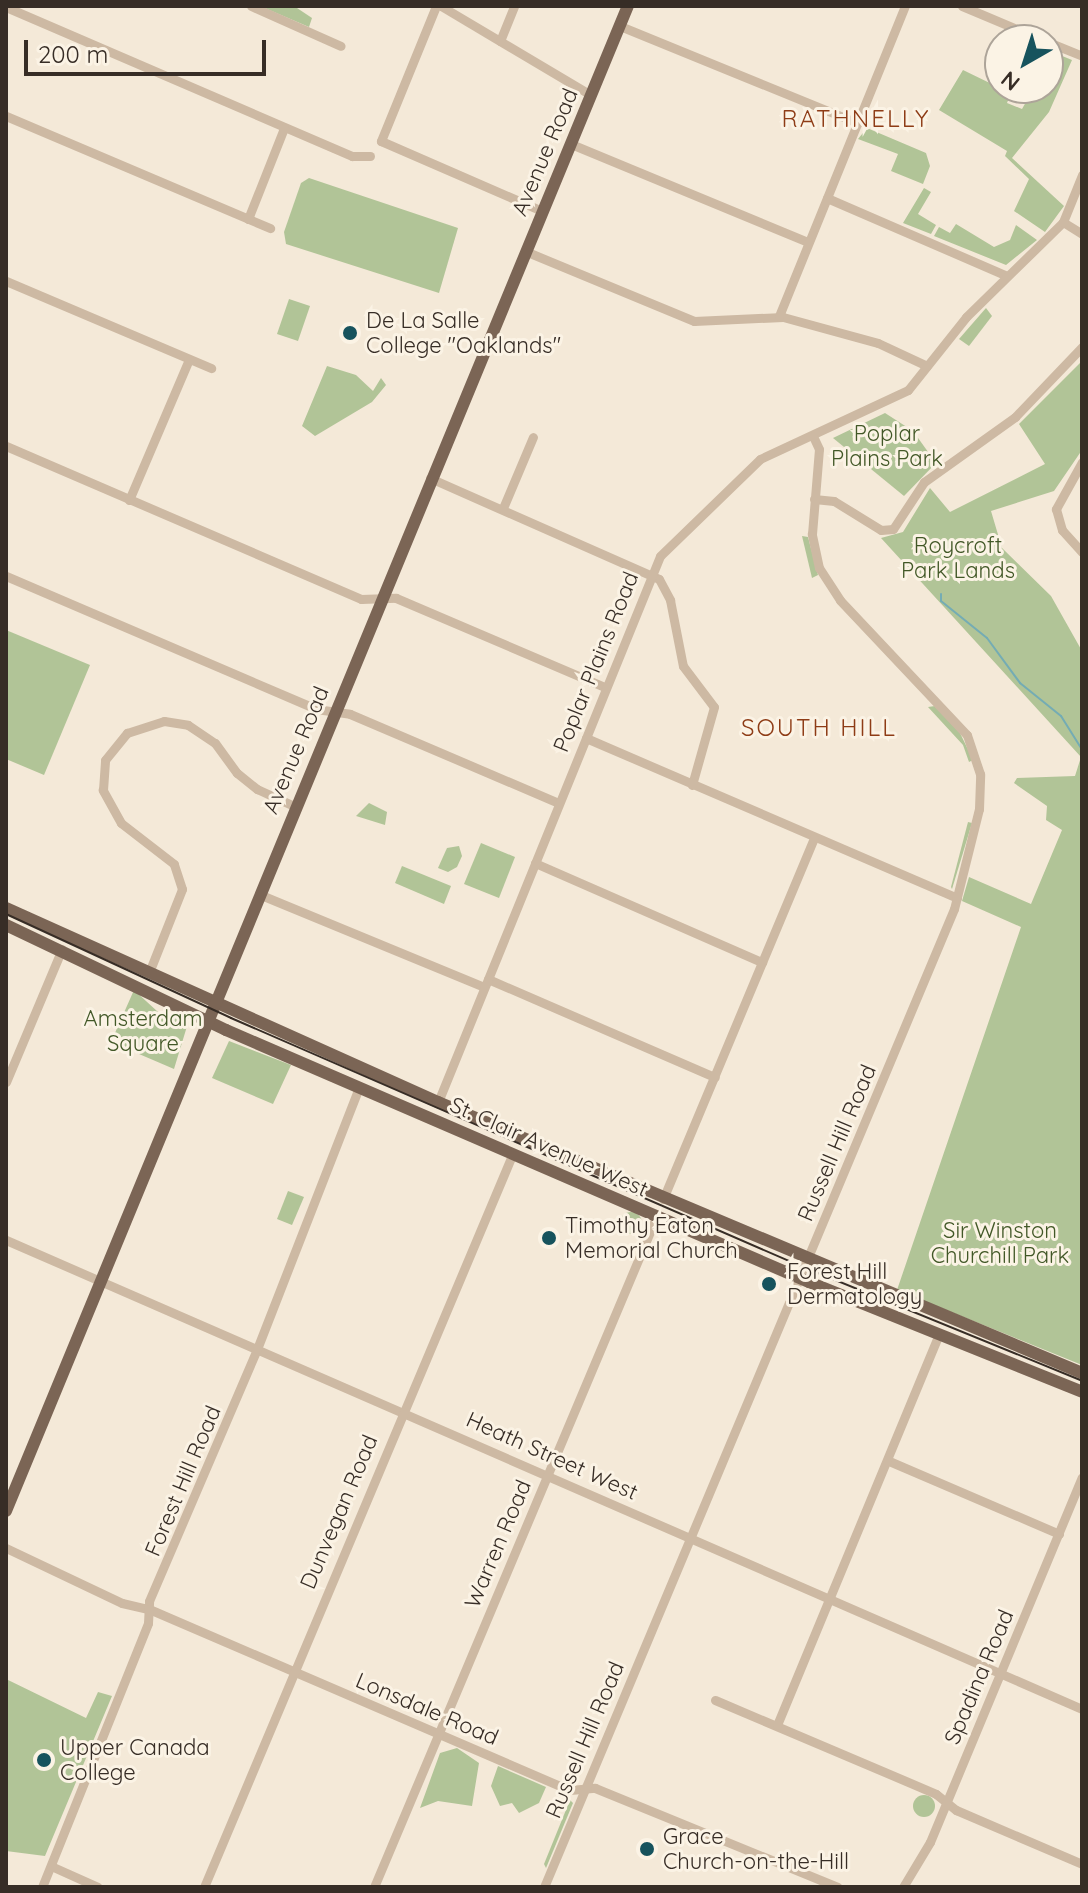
<!DOCTYPE html>
<html>
<head>
<meta charset="utf-8">
<style>
  body { margin:0 }
  #map { position:relative; width:1088px; height:1893px; overflow:hidden; background:#f4e9d8; font-family:Quicksand,sans-serif }
  div>[style] { position:absolute }
  [style*='--x'] { left:calc(var(--x)*1px); top:calc(var(--y)*1px); width:calc(var(--w)*1px); rotate:calc(var(--a)*1deg) }
  .green>* { inset:0; background:#b1c497 }
  .round { border-radius:50% }
  .stream>* { height:2px; margin:-1px; padding:0 1px; transform-origin:1px; border-radius:1px; background:#74acb4 }
  .minor>* { height:9px; margin:-4.5px; padding:0 4.5px; transform-origin:4.5px; border-radius:4.5px; background:#cdb9a3 }
  .major>* { height:12px; margin:-6px; padding:0 6px; transform-origin:6px; border-radius:6px; background:#7b6555 }
  .tram>* { height:2px; margin:-1px; padding:0 1px; transform-origin:1px; border-radius:1px; background:#372d26 }
  .dots>* { width:22px; height:22px; translate:-50% -50%; box-sizing:border-box; border:4px solid #fbf3e5; border-radius:50% }
  span { translate:-50% -50%; white-space:nowrap; text-align:center; line-height:1.15; -webkit-text-stroke:6px #fbf3e5; paint-order:stroke }
  .street-label { font-size:22px; color:#372d26 }
  .poi-label { font-size:22px; color:#372d26 }
  .left { translate:0 -50%; text-align:left }
  .park-label { font-size:22px; color:#425827 }
  .neighbourhood-label { font-size:24px; color:#8e3c16; letter-spacing:2px }
  .frame { position:absolute; inset:0; border:8px solid #372d26; pointer-events:none }
  .north { position:absolute; left:984px; top:24px; width:80px; height:80px; box-sizing:border-box; background:#fbf3e5; border:2px solid #ada499; border-radius:50%; rotate:219deg; font-size:22px; font-weight:700; line-height:32px; text-align:center; color:#372d26 }
  .north::after { content:''; display:block; margin:auto; width:28px; height:36px; background:#17535d; clip-path:polygon(50% 0,100% 100%,50% 72%,0 100%) }
  .scale { position:absolute; left:24px; top:40px; width:242px; height:36px; box-sizing:border-box; border:4px solid #372d26; border-top:0; padding-left:10px; font-size:24px; line-height:28px; white-space:nowrap; color:#372d26; -webkit-text-stroke:6px #fbf3e5; paint-order:stroke }
</style>
</head>
<body>
<div id="map">
  <div class="green">
    <i style="clip-path:polygon(260px 6px,294px 6px,312px 18px,309px 27px)"></i>
    <i style="clip-path:polygon(1050px 51px,1072px 60px,1049px 112px,1012px 158px,1064px 206px,1045px 232px,1014px 211px,1029px 179px,1005px 156px,1007px 151px,939px 110px,963px 70px,1000px 88px,1013px 88px,1007px 103px,1022px 109px,1034px 88px,1048px 88px)"></i>
    <i style="clip-path:polygon(867px 128px,926px 153px,930px 166px,923px 184px,891px 171px,898px 154px,858px 139px)"></i>
    <i style="clip-path:polygon(309px 178px,458px 228px,439px 293px,286px 244px,284px 232px,301px 183px)"></i>
    <i style="clip-path:polygon(924px 188px,931px 192px,918px 214px,936px 225px,931px 234px,903px 223px)"></i>
    <i style="clip-path:polygon(956px 224px,994px 247px,1010px 240px,1016px 225px,1037px 240px,1006px 265px,934px 236px,939px 227px,950px 233px)"></i>
    <i style="clip-path:polygon(289px 299px,310px 306px,298px 341px,277px 334px)"></i>
    <i style="clip-path:polygon(986px 308px,992px 316px,969px 346px,959px 339px)"></i>
    <i style="clip-path:polygon(1082px 361px,1082px 450px,1054px 491px,991px 511px,1002px 548px,1051px 596px,1082px 651px,1082px 1365px,897px 1290px,1021px 927px,962px 901px,969px 877px,1031px 904px,1062px 830px,1046px 820px,1047px 806px,1014px 783px,1017px 778px,1075px 776px,1081px 757px,881px 538px,903px 532px,930px 488px,950px 512px,1045px 464px,1019px 424px)"></i>
    <i style="clip-path:polygon(327px 366px,356px 375px,373px 391px,381px 378px,386px 385px,372px 402px,315px 436px,302px 426px)"></i>
    <i style="clip-path:polygon(885px 413px,913px 431px,936px 463px,904px 496px,833px 438px)"></i>
    <i style="clip-path:polygon(802px 536px,808px 537px,818px 575px,812px 578px)"></i>
    <i style="clip-path:polygon(6px 630px,90px 665px,44px 775px,6px 759px)"></i>
    <i style="clip-path:polygon(935px 706px,960px 733px,973px 760px,969px 762px,963px 745px,928px 707px)"></i>
    <i style="clip-path:polygon(369px 803px,387px 812px,385px 825px,356px 816px)"></i>
    <i style="clip-path:polygon(968px 822px,972px 823px,952px 889px,951px 887px)"></i>
    <i style="clip-path:polygon(481px 843px,515px 857px,499px 898px,464px 884px)"></i>
    <i style="clip-path:polygon(459px 846px,462px 856px,457px 867px,448px 872px,438px 868px,447px 848px)"></i>
    <i style="clip-path:polygon(402px 866px,451px 886px,444px 904px,395px 883px)"></i>
    <i style="clip-path:polygon(134px 990px,158px 1012px,188px 1023px,174px 1069px,111px 1042px)"></i>
    <i style="clip-path:polygon(229px 1041px,291px 1065px,273px 1104px,212px 1078px)"></i>
    <i style="clip-path:polygon(288px 1191px,304px 1197px,292px 1225px,277px 1219px)"></i>
    <i class="round" style="left:620px;top:1212px;width:22px;height:22px"></i>
    <i style="clip-path:polygon(6px 1679px,86px 1718px,98px 1692px,112px 1696px,45px 1856px,6px 1851px)"></i>
    <i style="clip-path:polygon(457px 1748px,479px 1763px,472px 1806px,438px 1801px,420px 1808px,440px 1753px)"></i>
    <i style="clip-path:polygon(498px 1766px,546px 1787px,539px 1803px,519px 1813px,512px 1803px,500px 1806px,491px 1786px)"></i>
    <i class="round" style="left:913px;top:1795px;width:22px;height:22px"></i>
    <i style="clip-path:polygon(570px 1800px,573px 1803px,546px 1868px,544px 1864px)"></i>
  </div>
  <div class="stream">
    <i style="--x:941;--y:594;--w:7;--a:90"></i>
    <i style="--x:941;--y:601;--w:59;--a:38.8"></i>
    <i style="--x:987;--y:638;--w:56;--a:53.7"></i>
    <i style="--x:1020;--y:683;--w:53;--a:38.8"></i>
    <i style="--x:1061;--y:716;--w:39;--a:58"></i>
  </div>
  <div class="minor">
    <i style="--x:251;--y:6;--w:98;--a:24"></i>
    <i style="--x:436;--y:6;--w:146;--a:112.2"></i>
    <i style="--x:381;--y:141;--w:176;--a:23.5"></i>
    <i style="--x:441;--y:6;--w:174;--a:30.7"></i>
    <i style="--x:962;--y:6;--w:88;--a:22.8"></i>
    <i style="--x:6;--y:7;--w:377;--a:23.3"></i>
    <i style="--x:352;--y:156;--w:18;--a:0"></i>
    <i style="--x:620;--y:26;--w:257;--a:22.2"></i>
    <i style="--x:500;--y:41;--w:38;--a:-68"></i>
    <i style="--x:1048;--y:42;--w:37;--a:22"></i>
    <i style="--x:6;--y:116;--w:287;--a:23"></i>
    <i style="--x:571;--y:144;--w:256;--a:22.5"></i>
    <i style="--x:827;--y:198;--w:196;--a:23.4"></i>
    <i style="--x:248;--y:219;--w:98;--a:-68.4"></i>
    <i style="--x:1063;--y:222;--w:22;--a:32"></i>
    <i style="--x:525;--y:251;--w:183;--a:22.5"></i>
    <i style="--x:694;--y:321;--w:89;--a:-2.6"></i>
    <i style="--x:783;--y:317;--w:98;--a:15.3"></i>
    <i style="--x:878;--y:343;--w:54;--a:25.1"></i>
    <i style="--x:6;--y:281;--w:223;--a:23"></i>
    <i style="--x:779;--y:316;--w:335;--a:-67.9"></i>
    <i style="--x:6;--y:446;--w:387;--a:23.3"></i>
    <i style="--x:361;--y:599;--w:35;--a:-2"></i>
    <i style="--x:396;--y:598;--w:227;--a:23.1"></i>
    <i style="--x:1082;--y:462;--w:54;--a:119"></i>
    <i style="--x:1056;--y:509;--w:22;--a:74"></i>
    <i style="--x:1062;--y:530;--w:30;--a:48"></i>
    <i style="--x:430;--y:478;--w:250;--a:23.8"></i>
    <i style="--x:659;--y:579;--w:24;--a:62"></i>
    <i style="--x:670;--y:600;--w:67;--a:78.9"></i>
    <i style="--x:683;--y:666;--w:51;--a:52.9"></i>
    <i style="--x:714;--y:707;--w:81;--a:105.8"></i>
    <i style="--x:814;--y:499;--w:20;--a:6"></i>
    <i style="--x:834;--y:501;--w:55;--a:31.7"></i>
    <i style="--x:881;--y:530;--w:12;--a:-5"></i>
    <i style="--x:893;--y:529;--w:56;--a:-56.6"></i>
    <i style="--x:924;--y:482;--w:112;--a:-35.5"></i>
    <i style="--x:1015;--y:417;--w:97;--a:-46.3"></i>
    <i style="--x:129;--y:500;--w:153;--a:-66.9"></i>
    <i style="--x:503;--y:508;--w:77;--a:-67.1"></i>
    <i style="--x:6;--y:576;--w:337;--a:23.2"></i>
    <i style="--x:316;--y:709;--w:34;--a:8"></i>
    <i style="--x:350;--y:714;--w:227;--a:23.1"></i>
    <i style="--x:586;--y:738;--w:404;--a:23.3"></i>
    <i style="--x:535;--y:863;--w:248;--a:23.6"></i>
    <i style="--x:261;--y:895;--w:241;--a:22.4"></i>
    <i style="--x:150;--y:970;--w:87;--a:-68.4"></i>
    <i style="--x:182;--y:889;--w:26;--a:-108"></i>
    <i style="--x:174;--y:864;--w:67;--a:-142.3"></i>
    <i style="--x:121;--y:823;--w:38;--a:-119"></i>
    <i style="--x:103;--y:790;--w:30;--a:-86"></i>
    <i style="--x:105;--y:760;--w:35;--a:-51"></i>
    <i style="--x:127;--y:733;--w:39;--a:-18"></i>
    <i style="--x:164;--y:721;--w:24;--a:9"></i>
    <i style="--x:188;--y:725;--w:32;--a:34"></i>
    <i style="--x:215;--y:743;--w:37;--a:54"></i>
    <i style="--x:237;--y:773;--w:26;--a:39"></i>
    <i style="--x:257;--y:789;--w:41;--a:24.7"></i>
    <i style="--x:488;--y:979;--w:247;--a:23.4"></i>
    <i style="--x:6;--y:1082;--w:144;--a:-67.2"></i>
    <i style="--x:438;--y:1102;--w:589;--a:-67.87"></i>
    <i style="--x:660;--y:556;--w:139;--a:-44.1"></i>
    <i style="--x:760;--y:459;--w:163;--a:-25"></i>
    <i style="--x:908;--y:390;--w:93;--a:-51.5"></i>
    <i style="--x:966;--y:317;--w:136;--a:-44.4"></i>
    <i style="--x:1063;--y:222;--w:51;--a:-68"></i>
    <i style="--x:663;--y:1199;--w:391;--a:-67.3"></i>
    <i style="--x:6;--y:1240;--w:1174;--a:23.55"></i>
    <i style="--x:889;--y:1461;--w:185;--a:23.2"></i>
    <i style="--x:6;--y:1548;--w:128;--a:25.4"></i>
    <i style="--x:122;--y:1603;--w:28;--a:13"></i>
    <i style="--x:149;--y:1609;--w:458;--a:23.3"></i>
    <i style="--x:570;--y:1790;--w:25;--a:-5"></i>
    <i style="--x:595;--y:1788;--w:262;--a:22.2"></i>
    <i style="--x:715;--y:1700;--w:240;--a:23"></i>
    <i style="--x:936;--y:1794;--w:26;--a:39"></i>
    <i style="--x:956;--y:1810;--w:137;--a:23.2"></i>
    <i style="--x:777;--y:1725;--w:423;--a:-67.5"></i>
    <i style="--x:51;--y:1866;--w:51;--a:24.1"></i>
    <i style="--x:42;--y:1887;--w:284;--a:-68.1"></i>
    <i style="--x:148;--y:1623;--w:22;--a:-87"></i>
    <i style="--x:149;--y:1601;--w:274;--a:-66.8"></i>
    <i style="--x:257;--y:1349;--w:281;--a:-68.7"></i>
    <i style="--x:204;--y:1887;--w:796;--a:-67.17"></i>
    <i style="--x:374;--y:1887;--w:729;--a:-67.16"></i>
    <i style="--x:544;--y:1887;--w:1060;--a:-67.26"></i>
    <i style="--x:954;--y:909;--w:103;--a:-76"></i>
    <i style="--x:979;--y:809;--w:35;--a:-88"></i>
    <i style="--x:980;--y:774;--w:41;--a:-108.4"></i>
    <i style="--x:967;--y:735;--w:185;--a:-133.3"></i>
    <i style="--x:840;--y:600;--w:38;--a:-123"></i>
    <i style="--x:819;--y:568;--w:35;--a:-102"></i>
    <i style="--x:812;--y:534;--w:85;--a:-85.3"></i>
    <i style="--x:819;--y:449;--w:14;--a:-115"></i>
    <i style="--x:903;--y:1887;--w:52;--a:-59"></i>
    <i style="--x:930;--y:1842;--w:395;--a:-67.4"></i>
  </div>
  <div class="major">
    <i style="--x:6;--y:908;--w:474;--a:24.2"></i>
    <i style="--x:438;--y:1102;--w:699;--a:22.82"></i>
    <i style="--x:6;--y:925;--w:244;--a:25.5"></i>
    <i style="--x:226;--y:1030;--w:635;--a:23.38"></i>
    <i style="--x:809;--y:1282;--w:294;--a:21.9"></i>
    <i style="--x:6;--y:1511;--w:1628;--a:-67.55"></i>
  </div>
  <div class="tram">
    <i style="--x:6;--y:914;--w:248;--a:24.8"></i>
    <i style="--x:231;--y:1018;--w:616;--a:23.53"></i>
    <i style="--x:796;--y:1264;--w:309;--a:22.2"></i>
  </div>
  <div class="dots">
    <i style="left:350px;top:333px;background:#17535d"></i>
    <i style="left:549px;top:1238px;background:#17535d"></i>
    <i style="left:769px;top:1284px;background:#17535d"></i>
    <i style="left:44px;top:1760px;background:#17535d"></i>
    <i style="left:647px;top:1849px;background:#17535d"></i>
  </div>
  <div class="street-label">
    <span style="left:545px;top:152px;rotate:-67deg">Avenue Road</span>
    <span style="left:596px;top:662px;rotate:-68deg">Poplar Plains Road</span>
    <span style="left:296px;top:750px;rotate:-67deg">Avenue Road</span>
    <span style="left:837px;top:1143px;rotate:-67deg">Russell Hill Road</span>
    <span style="left:549px;top:1147px;rotate:24deg">St. Clair Avenue West</span>
    <span style="left:552px;top:1456px;rotate:24deg">Heath Street West</span>
    <span style="left:183px;top:1481px;rotate:-67deg">Forest Hill Road</span>
    <span style="left:339px;top:1512px;rotate:-67deg">Dunvegan Road</span>
    <span style="left:498px;top:1544px;rotate:-67deg">Warren Road</span>
    <span style="left:979px;top:1677px;rotate:-67deg">Spadina Road</span>
    <span style="left:427px;top:1709px;rotate:23deg">Lonsdale Road</span>
    <span style="left:585px;top:1740px;rotate:-67deg">Russell Hill Road</span>
  </div>
  <div class="poi-label">
    <span class="left" style="left:366px;top:333px">De La Salle<br>College "Oaklands"</span>
    <span class="left" style="left:565px;top:1238px">Timothy Eaton<br>Memorial Church</span>
    <span class="left" style="left:787px;top:1284px">Forest Hill<br>Dermatology</span>
    <span class="left" style="left:60px;top:1760px">Upper Canada<br>College</span>
    <span class="left" style="left:663px;top:1849px">Grace<br>Church-on-the-Hill</span>
  </div>
  <div class="park-label">
    <span style="left:887px;top:446px">Poplar<br>Plains Park</span>
    <span style="left:958px;top:558px">Roycroft<br>Park Lands</span>
    <span style="left:143px;top:1031px">Amsterdam<br>Square</span>
    <span style="left:1000px;top:1243px">Sir Winston<br>Churchill Park</span>
  </div>
  <div class="neighbourhood-label">
    <span style="left:856px;top:119px">RATHNELLY</span>
    <span style="left:819px;top:728px">SOUTH HILL</span>
  </div>
  <div class="frame"></div>
  <div class="north">N</div>
  <div class="scale">200 m</div>
</div>
</body>
</html>
